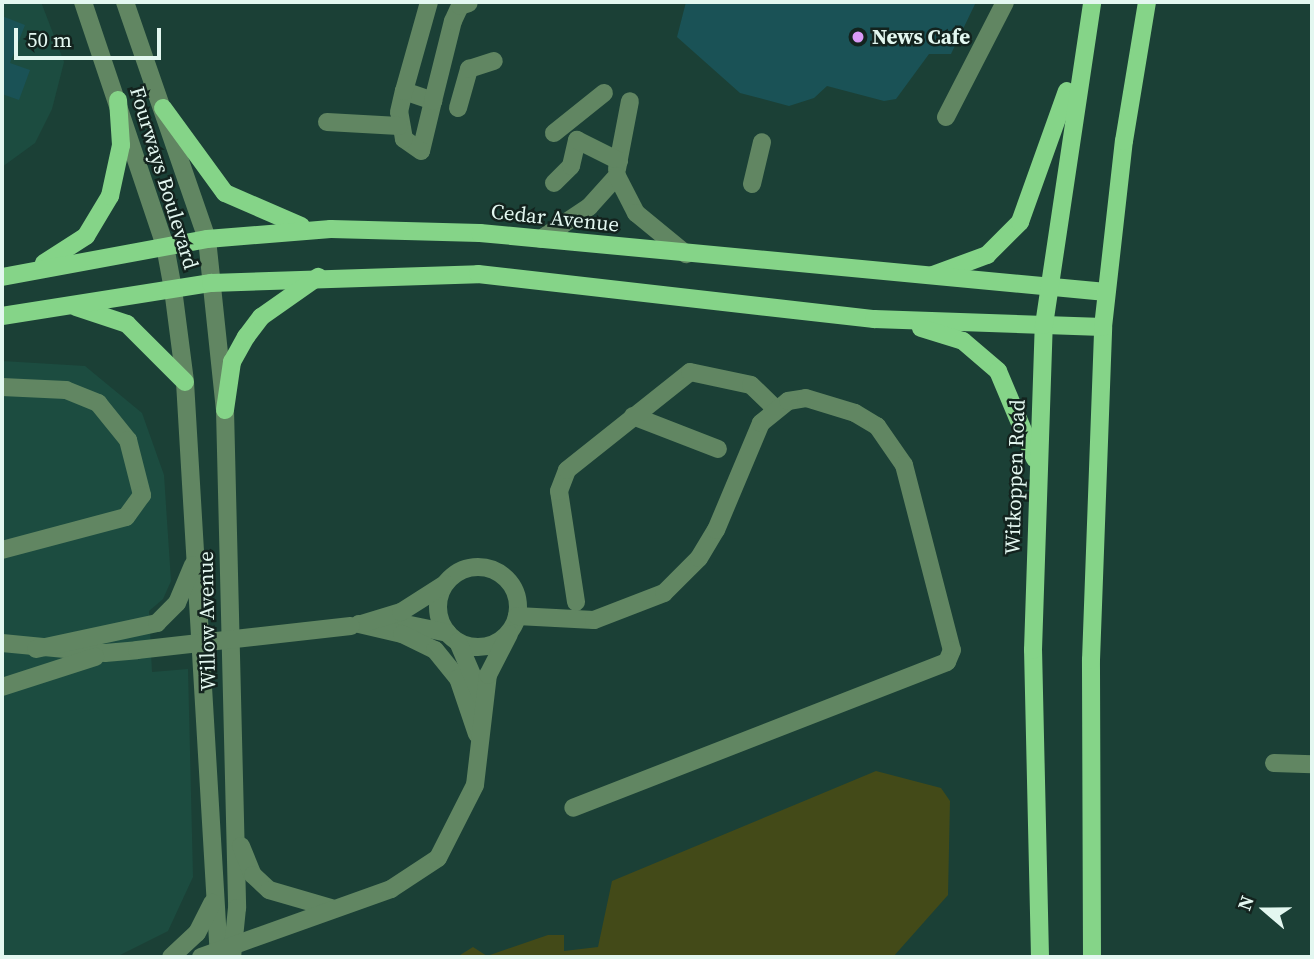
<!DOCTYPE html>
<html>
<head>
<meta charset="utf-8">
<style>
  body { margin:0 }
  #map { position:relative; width:1314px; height:959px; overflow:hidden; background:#1b4036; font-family:"Source Serif 4",serif }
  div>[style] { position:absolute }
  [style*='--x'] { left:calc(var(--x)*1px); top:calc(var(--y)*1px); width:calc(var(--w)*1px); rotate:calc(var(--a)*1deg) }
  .built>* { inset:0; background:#1c4c40 }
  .green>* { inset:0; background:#434a18 }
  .building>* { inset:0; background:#1a5256 }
  .minor>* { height:18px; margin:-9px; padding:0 9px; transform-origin:9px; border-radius:9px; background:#618662 }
  .minor>.ring { margin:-9px; padding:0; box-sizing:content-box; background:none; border:18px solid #618662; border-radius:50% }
  .major>* { height:18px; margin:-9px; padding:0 9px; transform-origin:9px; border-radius:9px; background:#85d488 }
  .minor-bridge>* { height:18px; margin:-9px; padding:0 9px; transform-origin:9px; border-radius:9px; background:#618662 }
  .dots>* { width:19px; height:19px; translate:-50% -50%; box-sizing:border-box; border:4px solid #13231e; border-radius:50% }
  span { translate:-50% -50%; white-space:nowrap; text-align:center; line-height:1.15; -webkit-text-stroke:5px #13231e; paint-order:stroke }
  .poi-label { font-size:21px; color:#e3f7f0; font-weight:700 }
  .left { translate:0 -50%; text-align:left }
  .street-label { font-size:21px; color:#e3f7f0 }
  .frame { position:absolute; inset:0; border:4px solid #e3f7f0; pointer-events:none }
  .north { position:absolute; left:1230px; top:875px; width:70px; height:70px; -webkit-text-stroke:5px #13231e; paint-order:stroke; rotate:290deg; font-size:19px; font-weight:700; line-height:28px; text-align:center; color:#e3f7f0 }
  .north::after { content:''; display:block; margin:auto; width:24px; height:32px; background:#e3f7f0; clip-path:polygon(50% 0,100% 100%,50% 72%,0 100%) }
  .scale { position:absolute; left:14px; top:28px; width:147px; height:32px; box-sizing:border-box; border:4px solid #e3f7f0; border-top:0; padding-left:9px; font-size:21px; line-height:24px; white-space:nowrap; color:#e3f7f0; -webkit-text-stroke:5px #13231e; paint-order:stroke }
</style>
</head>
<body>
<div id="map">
  <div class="built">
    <i style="clip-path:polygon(2px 2px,41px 2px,64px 62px,52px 109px,35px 143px,2px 167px)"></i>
    <i style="clip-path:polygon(2px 361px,85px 366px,142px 413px,164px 475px,171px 581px,163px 599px,149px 611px,152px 672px,188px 669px,193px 877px,168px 931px,116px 957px,2px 957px)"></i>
  </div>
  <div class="green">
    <i style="clip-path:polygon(876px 771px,941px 788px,950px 801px,948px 895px,893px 957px,457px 957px,473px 947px,487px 956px,548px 935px,564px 935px,564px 951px,598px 947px,612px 881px)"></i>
  </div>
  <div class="building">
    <i style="clip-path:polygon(686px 2px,976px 2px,951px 54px,929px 54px,896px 99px,884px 101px,827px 86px,814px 98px,789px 106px,740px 93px,677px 37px)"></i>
    <i style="clip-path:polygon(2px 16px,25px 25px,10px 63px,30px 70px,19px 100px,2px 94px)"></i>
  </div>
  <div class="minor">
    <i style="--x:83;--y:2;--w:257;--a:71.4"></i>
    <i style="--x:165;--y:246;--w:44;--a:79.5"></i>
    <i style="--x:173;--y:289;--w:94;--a:82.6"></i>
    <i style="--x:185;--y:382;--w:576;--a:86.62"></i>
    <i style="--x:125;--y:2;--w:251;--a:70.9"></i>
    <i style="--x:207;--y:239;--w:172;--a:84"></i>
    <i style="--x:225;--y:410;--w:498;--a:88.6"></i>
    <i style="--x:237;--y:908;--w:49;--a:95.8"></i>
    <i style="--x:404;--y:91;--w:31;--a:19"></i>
    <i style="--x:433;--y:101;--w:51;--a:103.5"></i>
    <i style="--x:421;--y:151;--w:21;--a:-145"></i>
    <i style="--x:404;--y:139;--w:27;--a:-100"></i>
    <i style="--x:399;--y:112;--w:22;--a:-77"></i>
    <i style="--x:404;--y:91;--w:92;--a:-74.3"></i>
    <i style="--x:433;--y:101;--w:82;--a:-76"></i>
    <i style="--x:453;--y:21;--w:17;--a:-65"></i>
    <i style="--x:460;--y:6;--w:9;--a:-18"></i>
    <i style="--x:458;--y:108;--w:41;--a:-74.2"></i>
    <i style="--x:469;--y:69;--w:26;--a:-18"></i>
    <i style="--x:946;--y:117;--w:129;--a:-62.8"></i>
    <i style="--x:327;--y:122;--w:72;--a:3.2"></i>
    <i style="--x:554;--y:133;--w:64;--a:-38.7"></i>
    <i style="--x:617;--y:169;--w:69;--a:-79.2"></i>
    <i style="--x:554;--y:183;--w:24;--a:-45"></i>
    <i style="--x:571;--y:166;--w:27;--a:-77"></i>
    <i style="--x:577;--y:140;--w:47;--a:26.6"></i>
    <i style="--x:752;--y:184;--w:43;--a:-76.6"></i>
    <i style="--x:541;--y:239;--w:58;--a:-33.7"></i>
    <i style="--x:589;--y:207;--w:42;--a:-47.9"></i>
    <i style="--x:617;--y:176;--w:42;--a:62.8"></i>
    <i style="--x:636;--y:213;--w:65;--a:39.4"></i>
    <i style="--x:2;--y:387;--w:64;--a:2.7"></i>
    <i style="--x:66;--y:390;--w:35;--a:22"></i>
    <i style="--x:98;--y:403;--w:48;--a:51"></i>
    <i style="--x:128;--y:440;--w:57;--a:75.7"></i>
    <i style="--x:142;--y:495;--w:27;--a:126"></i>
    <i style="--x:126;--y:517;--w:128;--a:165.1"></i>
    <i style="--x:633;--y:416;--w:91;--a:21.2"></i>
    <i class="ring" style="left:438px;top:567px;width:62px;height:62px"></i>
    <i style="--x:576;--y:602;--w:112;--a:-98.7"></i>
    <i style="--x:559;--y:491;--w:22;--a:-69"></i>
    <i style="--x:567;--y:470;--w:157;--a:-38.5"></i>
    <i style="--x:690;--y:372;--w:62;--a:12"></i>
    <i style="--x:751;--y:385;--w:33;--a:44"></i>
    <i style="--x:517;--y:616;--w:77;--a:3"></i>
    <i style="--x:594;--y:620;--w:75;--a:-21.1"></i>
    <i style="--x:664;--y:593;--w:49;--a:-45"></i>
    <i style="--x:699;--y:558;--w:33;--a:-59"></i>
    <i style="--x:716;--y:530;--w:116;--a:-67.2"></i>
    <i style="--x:761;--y:423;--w:35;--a:-39"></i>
    <i style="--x:788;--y:401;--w:18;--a:-9"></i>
    <i style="--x:806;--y:398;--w:51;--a:17"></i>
    <i style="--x:855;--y:413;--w:26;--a:31"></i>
    <i style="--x:877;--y:426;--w:47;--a:55.3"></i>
    <i style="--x:904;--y:465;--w:191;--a:75.5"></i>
    <i style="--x:952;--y:650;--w:13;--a:113"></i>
    <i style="--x:947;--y:662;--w:401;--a:158.7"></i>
    <i style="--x:386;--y:620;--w:63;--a:11.8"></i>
    <i style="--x:359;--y:624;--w:44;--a:13.1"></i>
    <i style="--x:402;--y:634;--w:37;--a:26"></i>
    <i style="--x:435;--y:650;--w:36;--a:51"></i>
    <i style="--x:458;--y:678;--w:59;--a:71.3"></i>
    <i style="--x:361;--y:624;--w:42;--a:-16.7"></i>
    <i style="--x:401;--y:612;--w:52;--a:-32.5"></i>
    <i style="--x:458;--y:642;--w:61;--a:66.8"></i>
    <i style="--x:2;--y:643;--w:103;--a:5.5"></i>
    <i style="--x:105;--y:653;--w:32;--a:-5"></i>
    <i style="--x:36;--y:649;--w:124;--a:-12.1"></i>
    <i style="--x:157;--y:623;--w:28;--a:-45"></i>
    <i style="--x:177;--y:603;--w:41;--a:-67.2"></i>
    <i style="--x:2;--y:687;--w:98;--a:-17.9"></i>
    <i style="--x:1274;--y:763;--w:38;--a:2"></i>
    <i style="--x:241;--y:846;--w:31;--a:68"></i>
    <i style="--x:253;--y:875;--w:22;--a:43"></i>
    <i style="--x:269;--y:890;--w:65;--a:16.2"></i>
    <i style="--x:171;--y:957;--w:35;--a:-43"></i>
    <i style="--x:197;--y:933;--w:34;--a:-63"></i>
    <i style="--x:201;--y:957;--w:202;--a:-19.7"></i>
    <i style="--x:391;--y:889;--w:56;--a:-33.4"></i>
    <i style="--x:438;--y:858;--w:82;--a:-63.1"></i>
    <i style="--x:475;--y:785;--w:111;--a:-83.3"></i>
    <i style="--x:488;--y:675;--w:46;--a:-62.9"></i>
  </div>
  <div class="major">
    <i style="--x:163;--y:108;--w:105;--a:53.9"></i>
    <i style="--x:225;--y:193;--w:83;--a:23.5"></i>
    <i style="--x:44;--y:263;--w:50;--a:-32.7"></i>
    <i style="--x:86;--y:236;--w:47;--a:-59"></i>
    <i style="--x:110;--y:196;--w:52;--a:-77.8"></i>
    <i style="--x:121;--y:145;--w:45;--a:-93.8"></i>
    <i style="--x:933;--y:275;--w:58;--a:-20.3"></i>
    <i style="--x:987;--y:255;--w:47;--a:-45"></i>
    <i style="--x:1020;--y:222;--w:139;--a:-70.3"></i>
    <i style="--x:2;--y:277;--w:208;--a:-10.5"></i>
    <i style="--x:207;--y:239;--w:124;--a:-4.6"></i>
    <i style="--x:331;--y:229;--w:149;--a:1.5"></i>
    <i style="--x:480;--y:233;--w:629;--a:5.38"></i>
    <i style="--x:76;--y:307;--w:54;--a:18.4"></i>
    <i style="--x:127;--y:324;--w:82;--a:45"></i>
    <i style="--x:2;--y:316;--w:212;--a:-9"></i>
    <i style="--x:211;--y:283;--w:267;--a:-1.9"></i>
    <i style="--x:478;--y:274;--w:399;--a:6.5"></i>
    <i style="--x:874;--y:319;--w:229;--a:2"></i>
    <i style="--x:921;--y:328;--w:44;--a:17.2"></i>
    <i style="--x:963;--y:341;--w:46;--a:40.6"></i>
    <i style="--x:998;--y:371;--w:95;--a:67.2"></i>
    <i style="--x:225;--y:410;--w:49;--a:-81.7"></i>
    <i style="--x:232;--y:362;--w:29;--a:-61"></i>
    <i style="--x:246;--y:337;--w:25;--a:-53"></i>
    <i style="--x:261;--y:317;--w:70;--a:-35.1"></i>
    <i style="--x:1040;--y:957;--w:307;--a:-91.3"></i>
    <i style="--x:1033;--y:650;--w:325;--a:-88.1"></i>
    <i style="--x:1044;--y:325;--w:327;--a:-81.5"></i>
    <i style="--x:1092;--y:957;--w:297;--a:-90.2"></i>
    <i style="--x:1091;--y:660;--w:333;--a:-87.9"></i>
    <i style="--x:1103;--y:327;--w:187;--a:-83.6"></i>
    <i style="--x:1124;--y:141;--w:141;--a:-80.6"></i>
  </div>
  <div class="minor-bridge">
    <i style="--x:137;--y:650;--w:215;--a:-6.4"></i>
  </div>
  <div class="dots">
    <i style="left:858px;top:37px;background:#da9af6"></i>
  </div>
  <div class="poi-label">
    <span class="left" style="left:872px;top:37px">News Cafe</span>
  </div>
  <div class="street-label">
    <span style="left:164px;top:178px;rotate:73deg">Fourways Boulevard</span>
    <span style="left:555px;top:218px;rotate:6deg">Cedar Avenue</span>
    <span style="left:1015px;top:477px;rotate:-88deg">Witkoppen Road</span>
    <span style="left:207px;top:621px;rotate:-91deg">Willow Avenue</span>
  </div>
  <div class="frame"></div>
  <div class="north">N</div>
  <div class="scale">50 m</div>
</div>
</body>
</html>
